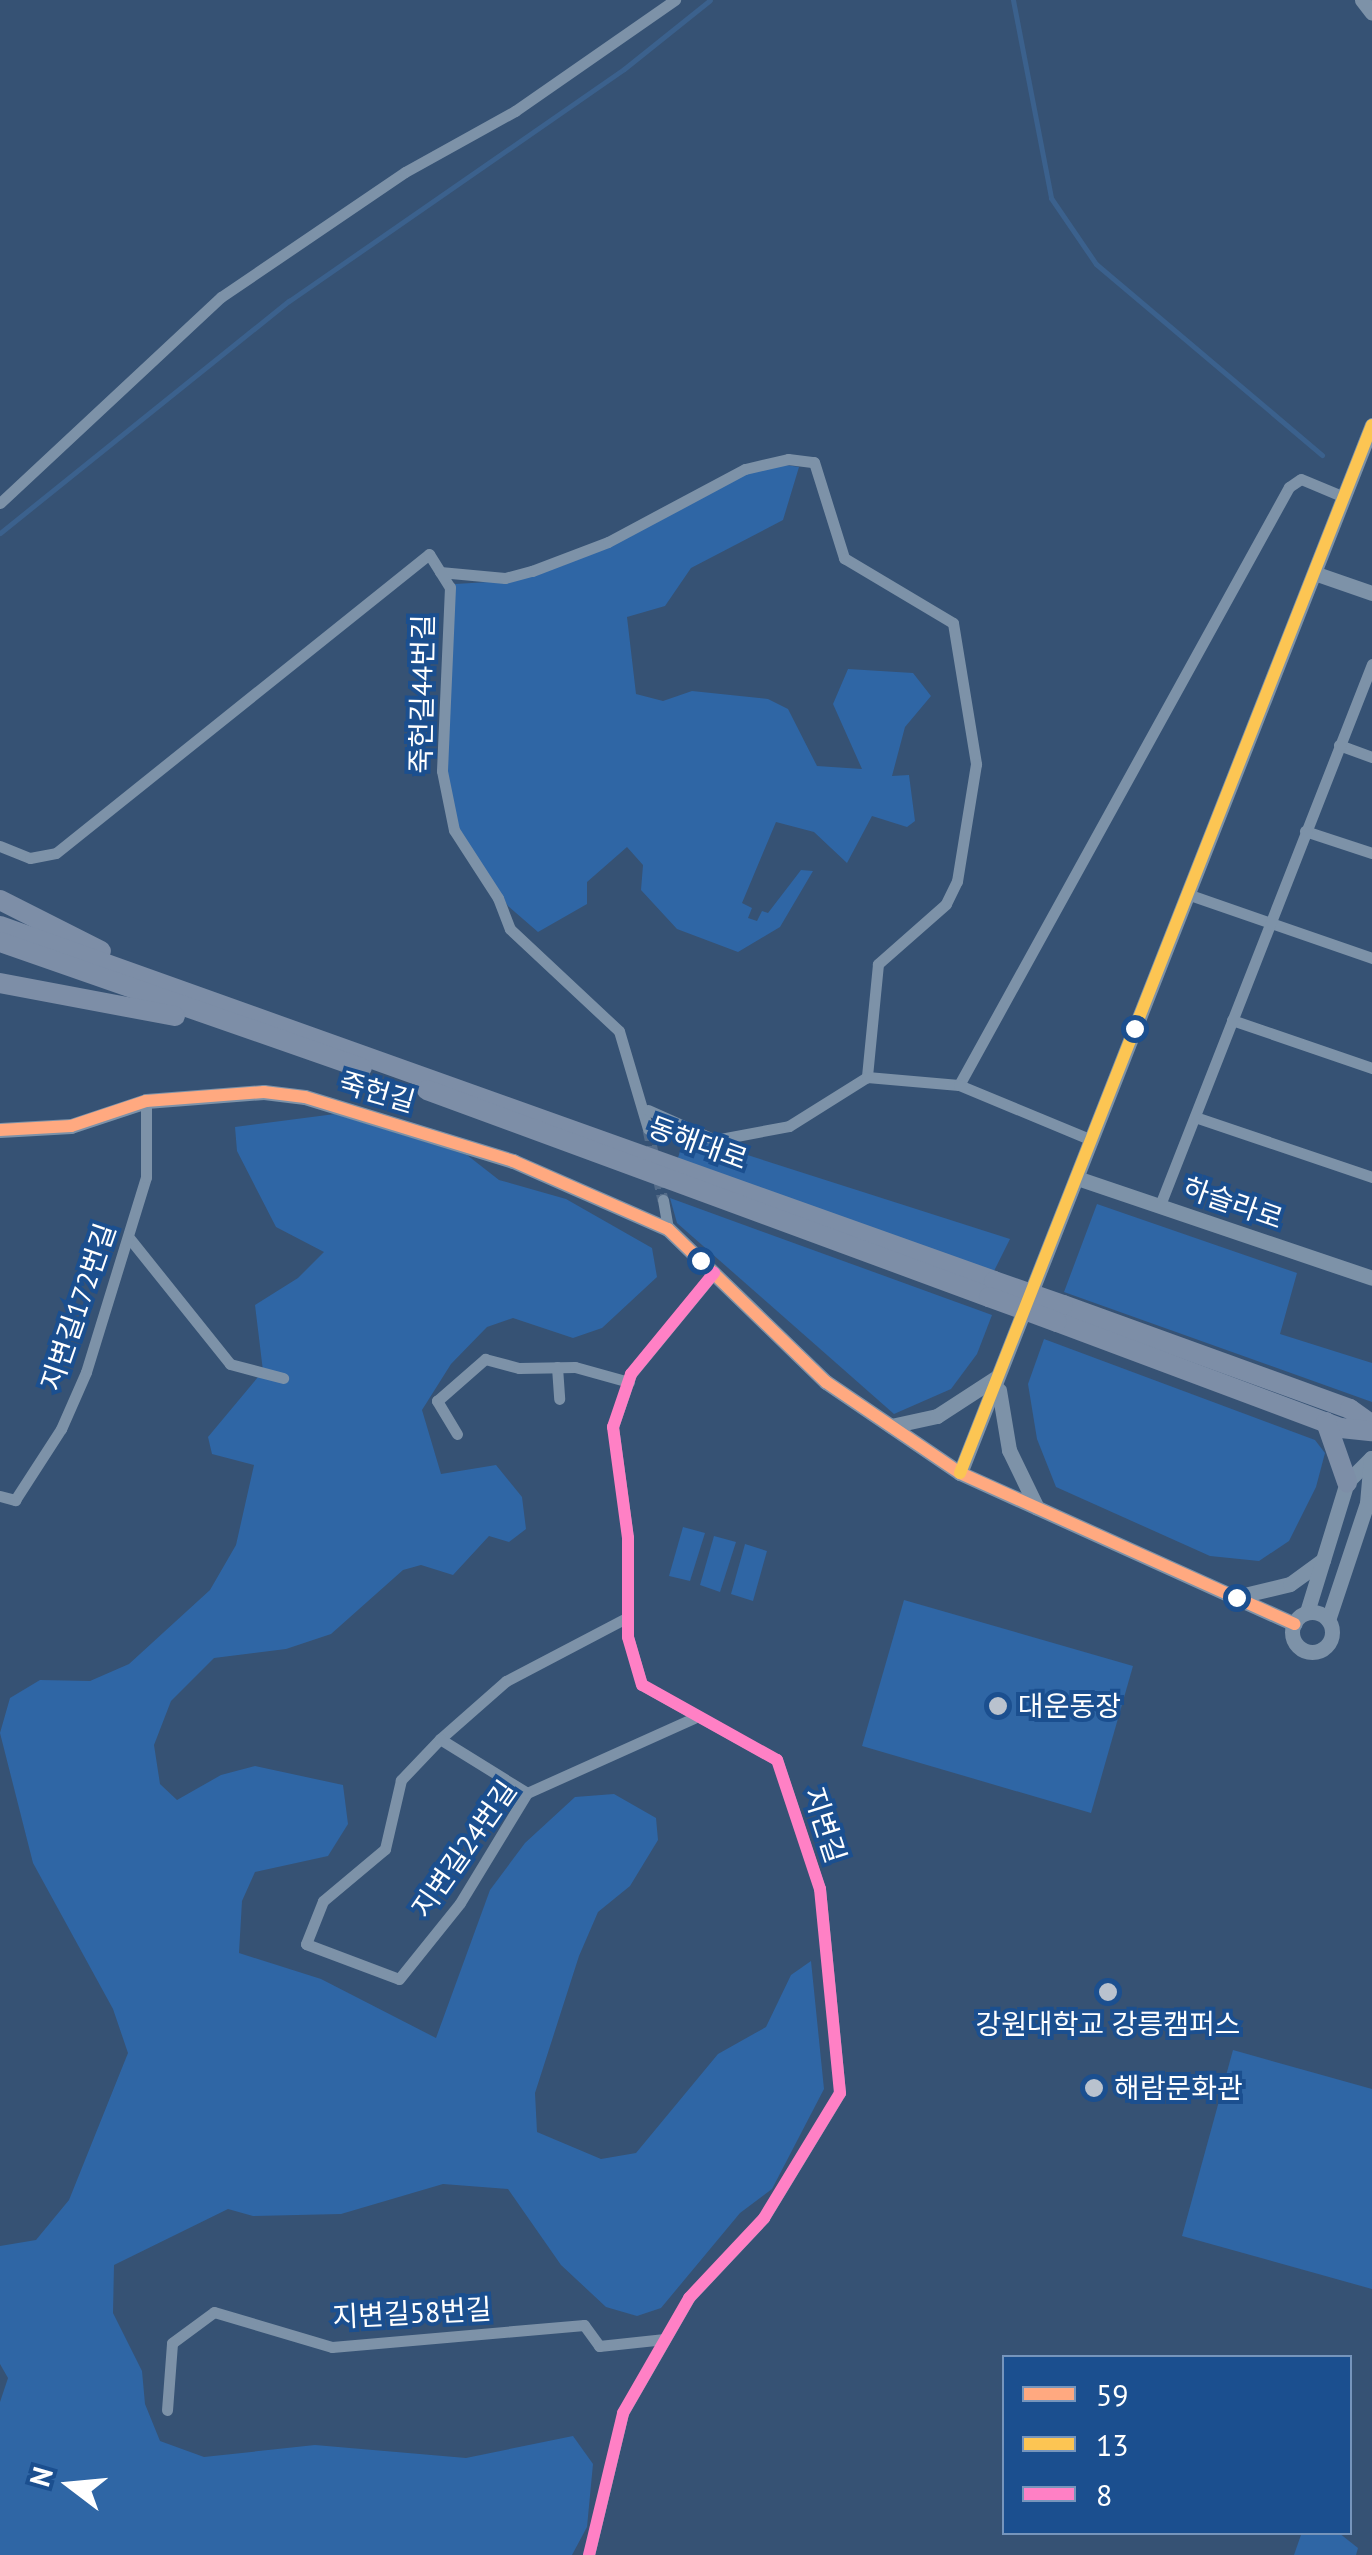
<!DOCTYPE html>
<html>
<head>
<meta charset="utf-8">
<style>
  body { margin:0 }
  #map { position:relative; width:1372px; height:2555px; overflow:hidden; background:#365274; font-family:"PT Sans","Noto Sans KR",sans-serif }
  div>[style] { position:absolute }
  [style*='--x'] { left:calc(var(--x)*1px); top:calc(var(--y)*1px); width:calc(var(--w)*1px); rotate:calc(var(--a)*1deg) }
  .green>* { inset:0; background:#2f66a5 }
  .stream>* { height:5px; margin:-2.5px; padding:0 2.5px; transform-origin:2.5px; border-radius:2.5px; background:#3b618d }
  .minor-tunnel>* { height:11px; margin-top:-5.5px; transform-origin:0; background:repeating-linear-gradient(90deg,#546c89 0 11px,transparent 0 16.5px) }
  .minor>* { height:11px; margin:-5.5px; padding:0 5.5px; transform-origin:5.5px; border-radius:5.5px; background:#7d92a8 }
  .tertiary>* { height:15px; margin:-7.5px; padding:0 7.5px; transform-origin:7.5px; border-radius:7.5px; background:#7d92a8 }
  .tertiary>.ring { margin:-7.5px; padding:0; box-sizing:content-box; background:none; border:15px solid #7d92a8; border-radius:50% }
  .primary>* { height:20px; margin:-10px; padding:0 10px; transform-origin:10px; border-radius:10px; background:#7d8ea7 }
  .primary-bridge>* { height:20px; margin:-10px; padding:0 10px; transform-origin:10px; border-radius:10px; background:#7d8ea7 }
  .bus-1>* { height:12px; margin:-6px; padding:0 6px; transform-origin:6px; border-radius:6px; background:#ffa980 }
  .bus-2>* { height:12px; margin:-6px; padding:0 6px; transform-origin:6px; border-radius:6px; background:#fcc553 }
  .bus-3>* { height:12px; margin:-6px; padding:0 6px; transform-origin:6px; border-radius:6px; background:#ff80c5 }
  .dots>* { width:28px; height:28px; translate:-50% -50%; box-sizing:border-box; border:5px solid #1b4f8f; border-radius:50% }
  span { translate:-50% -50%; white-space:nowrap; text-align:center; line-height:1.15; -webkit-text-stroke:8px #1b4f8f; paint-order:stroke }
  .street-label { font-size:28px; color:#fff }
  .poi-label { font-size:28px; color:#fff }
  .left { translate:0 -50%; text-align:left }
  .legend { position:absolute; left:1002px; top:2355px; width:350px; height:180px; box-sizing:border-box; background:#1b4f8f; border:2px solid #7695bc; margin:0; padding:12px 18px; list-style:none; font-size:30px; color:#fff }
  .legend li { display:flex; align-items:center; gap:20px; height:50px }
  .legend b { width:50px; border:2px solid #7695bc }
  .north { position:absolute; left:20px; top:2435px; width:100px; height:100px; -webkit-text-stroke:8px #1b4f8f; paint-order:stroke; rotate:286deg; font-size:28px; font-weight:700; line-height:40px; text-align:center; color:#fff }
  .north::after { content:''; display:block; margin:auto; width:35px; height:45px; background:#fff; clip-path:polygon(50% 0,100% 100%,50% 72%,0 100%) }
</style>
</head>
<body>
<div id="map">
  <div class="green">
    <i style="clip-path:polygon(767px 462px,799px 467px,783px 520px,691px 568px,665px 606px,627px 617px,636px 694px,663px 701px,692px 691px,768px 699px,788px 709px,817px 766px,862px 769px,833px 704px,848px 669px,913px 673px,931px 696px,905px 727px,892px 776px,909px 775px,915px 821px,907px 827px,872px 816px,847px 863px,814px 832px,776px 822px,742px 903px,752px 908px,748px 918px,757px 921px,762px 911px,768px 913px,801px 870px,813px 871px,780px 927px,738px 952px,677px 929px,641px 890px,643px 865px,627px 847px,587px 882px,587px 904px,538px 932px,508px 906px,457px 828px,445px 769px,455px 584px,505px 581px,564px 565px)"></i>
    <i style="clip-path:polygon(335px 1114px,467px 1155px,499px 1180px,566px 1199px,652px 1248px,657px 1277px,602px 1328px,573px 1338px,513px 1318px,487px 1327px,451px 1364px,422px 1410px,441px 1474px,496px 1465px,522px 1497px,526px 1529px,509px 1542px,489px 1536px,453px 1575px,421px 1565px,403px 1570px,331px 1634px,286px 1649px,214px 1658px,171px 1701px,154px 1745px,160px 1784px,177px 1800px,221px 1775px,255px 1766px,343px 1785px,348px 1824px,328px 1856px,255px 1872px,242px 1901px,239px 1953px,321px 1979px,436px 2038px,490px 1890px,525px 1843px,575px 1797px,614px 1794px,656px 1818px,658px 1840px,630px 1886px,598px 1912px,579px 1956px,535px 2093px,537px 2132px,601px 2159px,636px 2153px,718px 2054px,766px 2027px,791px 1975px,811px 1961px,824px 2089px,772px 2189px,740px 2213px,661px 2308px,637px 2316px,606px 2307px,561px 2265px,508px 2189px,443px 2184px,341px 2214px,253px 2216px,228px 2209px,114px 2265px,113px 2313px,142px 2371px,145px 2404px,160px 2441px,204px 2457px,315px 2445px,466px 2458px,573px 2436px,593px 2464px,587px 2527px,572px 2555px,0 2555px,0 2402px,8px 2378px,0 2364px,0 2246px,36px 2240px,69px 2200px,128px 2053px,113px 2009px,33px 1863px,0 1733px,10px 1698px,40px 1680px,90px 1681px,129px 1664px,210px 1590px,236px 1545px,254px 1465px,212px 1454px,208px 1437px,263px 1371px,255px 1305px,298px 1278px,324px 1252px,276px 1227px,237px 1151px,235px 1127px)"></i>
    <i style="clip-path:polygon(685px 1135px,1010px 1239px,994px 1271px,677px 1161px)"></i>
    <i style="clip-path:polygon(670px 1198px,992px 1315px,977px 1354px,951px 1389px,894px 1414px,677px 1223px)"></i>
    <i style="clip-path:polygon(1097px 1204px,1297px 1273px,1280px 1334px,1372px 1363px,1372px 1402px,1064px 1292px)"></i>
    <i style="clip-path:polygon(1044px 1339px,1315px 1440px,1325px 1453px,1316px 1487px,1289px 1541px,1259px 1561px,1210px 1556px,1056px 1487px,1037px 1439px,1028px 1384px)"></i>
    <i style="clip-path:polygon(683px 1527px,705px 1533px,690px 1581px,669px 1576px)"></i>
    <i style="clip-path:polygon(714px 1536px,736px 1542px,720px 1592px,700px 1585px)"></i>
    <i style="clip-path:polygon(745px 1544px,767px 1551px,753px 1601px,731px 1594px)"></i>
    <i style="clip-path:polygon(904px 1600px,1133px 1666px,1091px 1813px,862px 1746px)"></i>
    <i style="clip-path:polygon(1233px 2050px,1372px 2089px,1372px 2289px,1182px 2236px)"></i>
    <i style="clip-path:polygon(1302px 2532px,1339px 2533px,1358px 2548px,1356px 2555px,1294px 2555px)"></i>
  </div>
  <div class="stream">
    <i style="--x:1013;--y:0;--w:202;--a:79.1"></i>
    <i style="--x:1051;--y:198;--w:80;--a:55.7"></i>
    <i style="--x:1096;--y:264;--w:296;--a:40.2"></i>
    <i style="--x:0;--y:533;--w:371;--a:-38.8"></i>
    <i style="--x:289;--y:301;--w:407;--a:-34.7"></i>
    <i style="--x:624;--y:69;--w:110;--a:-38.7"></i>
  </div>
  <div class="minor-tunnel">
    <i style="--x:648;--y:1129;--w:73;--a:78.1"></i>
  </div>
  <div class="minor">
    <i style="--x:0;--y:503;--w:302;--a:-43"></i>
    <i style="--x:221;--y:297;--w:222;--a:-34.2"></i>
    <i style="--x:405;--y:172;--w:126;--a:-29"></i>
    <i style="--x:515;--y:111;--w:195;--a:-34.8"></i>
    <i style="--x:440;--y:572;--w:65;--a:5.3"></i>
    <i style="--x:505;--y:578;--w:28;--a:-15"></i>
    <i style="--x:532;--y:571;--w:81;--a:-20.9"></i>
    <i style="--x:608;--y:542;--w:155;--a:-28.1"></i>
    <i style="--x:745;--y:469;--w:44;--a:-13.1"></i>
    <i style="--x:788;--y:459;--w:26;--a:7"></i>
    <i style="--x:814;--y:462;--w:101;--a:72.6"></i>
    <i style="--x:844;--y:558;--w:127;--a:30.8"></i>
    <i style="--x:953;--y:623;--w:143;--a:80.7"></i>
    <i style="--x:976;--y:764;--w:119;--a:99.2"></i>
    <i style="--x:957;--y:881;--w:25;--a:116"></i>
    <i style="--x:946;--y:904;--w:91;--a:138.6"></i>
    <i style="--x:878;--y:964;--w:114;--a:95.6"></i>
    <i style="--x:1339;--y:745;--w:35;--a:20"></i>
    <i style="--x:1305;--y:831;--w:71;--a:18.2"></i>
    <i style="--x:0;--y:846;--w:32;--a:22"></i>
    <i style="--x:30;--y:858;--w:26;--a:-11"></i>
    <i style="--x:56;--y:853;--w:478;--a:-38.7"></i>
    <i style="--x:429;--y:554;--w:39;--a:58"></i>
    <i style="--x:450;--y:587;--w:184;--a:92.5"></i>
    <i style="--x:442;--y:771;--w:60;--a:78.5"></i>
    <i style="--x:454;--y:830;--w:81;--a:57.1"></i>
    <i style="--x:498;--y:898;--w:33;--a:69"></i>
    <i style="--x:510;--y:929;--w:149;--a:43.1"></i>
    <i style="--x:619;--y:1031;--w:102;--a:73.5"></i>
    <i style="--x:1190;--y:895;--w:193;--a:19.1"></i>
    <i style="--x:1232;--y:1020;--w:148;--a:18.9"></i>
    <i style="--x:959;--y:1085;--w:683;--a:-61.11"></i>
    <i style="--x:1289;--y:487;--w:14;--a:-34"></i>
    <i style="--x:1301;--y:479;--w:47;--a:22.7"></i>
    <i style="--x:648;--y:1110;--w:73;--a:24.1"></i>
    <i style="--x:715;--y:1140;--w:75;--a:-10.7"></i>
    <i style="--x:789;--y:1126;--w:92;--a:-32.1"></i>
    <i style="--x:867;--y:1077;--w:92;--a:5"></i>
    <i style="--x:959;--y:1085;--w:144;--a:22.5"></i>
    <i style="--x:1195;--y:1117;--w:187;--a:18.7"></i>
    <i style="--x:663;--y:1200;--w:29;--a:80"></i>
    <i style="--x:1160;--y:1205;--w:581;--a:-68.6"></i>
    <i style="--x:130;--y:1239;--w:160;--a:51.3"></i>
    <i style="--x:230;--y:1364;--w:55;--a:14.8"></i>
    <i style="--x:557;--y:1367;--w:32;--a:86"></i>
    <i style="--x:457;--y:1434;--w:39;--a:-121"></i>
    <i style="--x:437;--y:1401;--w:64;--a:-41.2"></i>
    <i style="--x:485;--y:1359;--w:35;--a:15"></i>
    <i style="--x:519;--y:1368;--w:56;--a:-1"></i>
    <i style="--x:575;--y:1367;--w:56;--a:15.5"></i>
    <i style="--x:0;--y:1496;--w:16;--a:15"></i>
    <i style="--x:15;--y:1500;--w:85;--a:-57.1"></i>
    <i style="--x:61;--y:1429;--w:62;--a:-66.3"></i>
    <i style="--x:86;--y:1372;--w:204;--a:-72.9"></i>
    <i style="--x:146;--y:1177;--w:76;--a:-90"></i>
    <i style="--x:628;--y:1617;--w:138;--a:152.3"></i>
    <i style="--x:506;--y:1681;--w:88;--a:138.7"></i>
    <i style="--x:440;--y:1739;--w:57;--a:133.6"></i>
    <i style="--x:401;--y:1780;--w:71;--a:103.1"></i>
    <i style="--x:385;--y:1849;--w:81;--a:140"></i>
    <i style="--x:323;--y:1901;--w:46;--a:111.6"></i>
    <i style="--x:306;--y:1944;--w:99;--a:20.6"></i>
    <i style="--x:399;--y:1979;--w:97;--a:-51.2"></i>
    <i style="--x:460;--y:1903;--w:129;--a:-58.7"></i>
    <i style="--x:527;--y:1793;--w:183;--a:-24.2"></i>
    <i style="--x:440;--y:1739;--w:102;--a:31.8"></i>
    <i style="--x:167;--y:2410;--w:67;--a:-85.7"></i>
    <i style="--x:172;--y:2343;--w:52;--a:-36.4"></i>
    <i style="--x:214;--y:2312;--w:123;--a:16.5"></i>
    <i style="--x:332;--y:2347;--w:253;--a:-5"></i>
    <i style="--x:584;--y:2325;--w:26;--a:54"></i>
    <i style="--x:599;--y:2346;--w:66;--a:-6.1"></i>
    <i style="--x:589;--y:2555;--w:146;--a:-76.5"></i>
    <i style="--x:623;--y:2413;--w:133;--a:-60.1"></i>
    <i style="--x:689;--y:2298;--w:110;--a:-46.8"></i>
    <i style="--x:764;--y:2218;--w:146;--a:-58.7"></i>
    <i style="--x:840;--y:2093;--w:205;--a:-95.6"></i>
    <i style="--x:820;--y:1889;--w:136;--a:-108.4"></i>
    <i style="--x:777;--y:1760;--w:154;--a:-150.9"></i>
    <i style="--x:642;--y:1685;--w:50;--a:-106.3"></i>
    <i style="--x:628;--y:1637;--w:99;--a:-90"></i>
    <i style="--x:628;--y:1538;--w:112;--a:-97.7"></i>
    <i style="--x:613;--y:1427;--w:56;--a:-71.2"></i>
    <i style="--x:631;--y:1374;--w:131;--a:-50.6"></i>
  </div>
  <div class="tertiary">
    <i style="--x:1362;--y:0;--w:16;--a:52"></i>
    <i style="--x:1317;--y:574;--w:58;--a:19.1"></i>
    <i style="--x:0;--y:1130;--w:71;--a:-3.2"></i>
    <i style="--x:71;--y:1126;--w:79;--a:-18.4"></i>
    <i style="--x:146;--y:1101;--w:118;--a:-4.4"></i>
    <i style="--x:264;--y:1092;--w:41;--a:7"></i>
    <i style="--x:305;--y:1097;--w:218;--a:17.1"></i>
    <i style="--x:513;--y:1161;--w:169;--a:23.7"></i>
    <i style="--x:668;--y:1229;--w:220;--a:44.1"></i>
    <i style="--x:826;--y:1382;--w:162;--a:34.2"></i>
    <i style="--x:960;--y:1473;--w:367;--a:24.3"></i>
    <i style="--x:1077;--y:1178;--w:311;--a:18.7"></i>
    <i style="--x:999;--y:1390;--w:61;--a:80.5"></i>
    <i style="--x:1009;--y:1450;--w:64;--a:64.2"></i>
    <i style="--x:891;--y:1426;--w:47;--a:-12.3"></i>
    <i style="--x:937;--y:1416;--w:72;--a:-33"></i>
    <i style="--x:960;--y:1473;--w:1126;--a:-68.54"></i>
    <i style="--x:1240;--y:1596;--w:51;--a:-13.5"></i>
    <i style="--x:1290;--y:1584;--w:41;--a:-36"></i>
    <i style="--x:1307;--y:1612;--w:136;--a:-72.9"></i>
    <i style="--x:1347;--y:1482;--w:34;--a:-45"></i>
    <i style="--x:1371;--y:1458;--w:45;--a:95.1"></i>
    <i style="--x:1367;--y:1503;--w:123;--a:108.4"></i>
    <i class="ring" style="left:1292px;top:1612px;width:25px;height:25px"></i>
  </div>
  <div class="primary">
    <i style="--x:0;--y:900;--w:113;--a:26.8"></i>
    <i style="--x:0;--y:926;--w:1055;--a:19.65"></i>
    <i style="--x:0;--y:942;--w:383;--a:19.2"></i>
    <i style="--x:0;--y:983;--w:178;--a:10.7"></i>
    <i style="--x:427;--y:1090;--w:599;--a:20.22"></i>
    <i style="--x:1063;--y:1305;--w:305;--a:19.9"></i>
    <i style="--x:1350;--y:1409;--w:27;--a:36"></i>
    <i style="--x:1057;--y:1322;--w:303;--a:20.5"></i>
    <i style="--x:1341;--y:1428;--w:31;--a:6"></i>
    <i style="--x:1326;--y:1422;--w:64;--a:70.7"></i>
  </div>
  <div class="primary-bridge">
    <i style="--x:994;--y:1281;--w:73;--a:19.2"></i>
    <i style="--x:989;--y:1297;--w:72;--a:20.2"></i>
  </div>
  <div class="bus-1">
    <i style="--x:0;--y:1130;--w:71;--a:-3.2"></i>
    <i style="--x:71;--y:1126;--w:79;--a:-18.4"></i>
    <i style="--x:146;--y:1101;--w:118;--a:-4.4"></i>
    <i style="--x:264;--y:1092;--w:41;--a:7"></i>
    <i style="--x:305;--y:1097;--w:218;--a:17.1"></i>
    <i style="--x:513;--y:1161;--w:169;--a:23.7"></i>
    <i style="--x:668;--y:1229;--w:220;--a:44.1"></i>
    <i style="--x:826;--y:1382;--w:162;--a:34.2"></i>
    <i style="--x:960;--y:1473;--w:367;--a:24.3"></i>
  </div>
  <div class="bus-2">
    <i style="--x:960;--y:1473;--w:1126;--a:-68.54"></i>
  </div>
  <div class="bus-3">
    <i style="--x:589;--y:2555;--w:146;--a:-76.5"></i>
    <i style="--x:623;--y:2413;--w:133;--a:-60.1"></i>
    <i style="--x:689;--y:2298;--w:110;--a:-46.8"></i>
    <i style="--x:764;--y:2218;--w:146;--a:-58.7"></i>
    <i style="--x:840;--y:2093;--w:205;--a:-95.6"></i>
    <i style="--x:820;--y:1889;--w:136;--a:-108.4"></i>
    <i style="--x:777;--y:1760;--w:154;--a:-150.9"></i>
    <i style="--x:642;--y:1685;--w:50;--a:-106.3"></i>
    <i style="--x:628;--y:1637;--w:99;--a:-90"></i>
    <i style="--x:628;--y:1538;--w:112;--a:-97.7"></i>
    <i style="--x:613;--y:1427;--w:56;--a:-71.2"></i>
    <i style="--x:631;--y:1374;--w:131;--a:-50.6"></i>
  </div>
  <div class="dots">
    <i style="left:1135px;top:1029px;background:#fff"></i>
    <i style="left:701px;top:1261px;background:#fff"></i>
    <i style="left:1237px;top:1598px;background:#fff"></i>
    <i style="left:998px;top:1706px;background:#b9c2ce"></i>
    <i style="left:1108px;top:1992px;background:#b9c2ce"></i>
    <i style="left:1094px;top:2088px;background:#b9c2ce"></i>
  </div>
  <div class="street-label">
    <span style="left:422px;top:694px;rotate:-89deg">죽헌길44번길</span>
    <span style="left:377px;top:1092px;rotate:16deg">죽헌길</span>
    <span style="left:698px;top:1143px;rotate:20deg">동해대로</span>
    <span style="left:1233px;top:1203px;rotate:19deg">하슬라로</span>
    <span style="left:78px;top:1307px;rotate:-71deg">지변길172번길</span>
    <span style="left:825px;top:1825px;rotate:72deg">지변길</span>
    <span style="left:464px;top:1849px;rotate:-55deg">지변길24번길</span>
    <span style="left:412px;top:2313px;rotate:-3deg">지변길58번길</span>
  </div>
  <div class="poi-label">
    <span class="left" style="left:1018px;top:1706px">대운동장</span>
    <span style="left:1108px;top:2024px">강원대학교 강릉캠퍼스</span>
    <span class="left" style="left:1114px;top:2088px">해람문화관</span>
  </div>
  <ul class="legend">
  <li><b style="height:12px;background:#ffa980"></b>59</li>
  <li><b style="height:12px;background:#fcc553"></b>13</li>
  <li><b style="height:12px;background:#ff80c5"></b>8</li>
  </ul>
  <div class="north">N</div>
</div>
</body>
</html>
